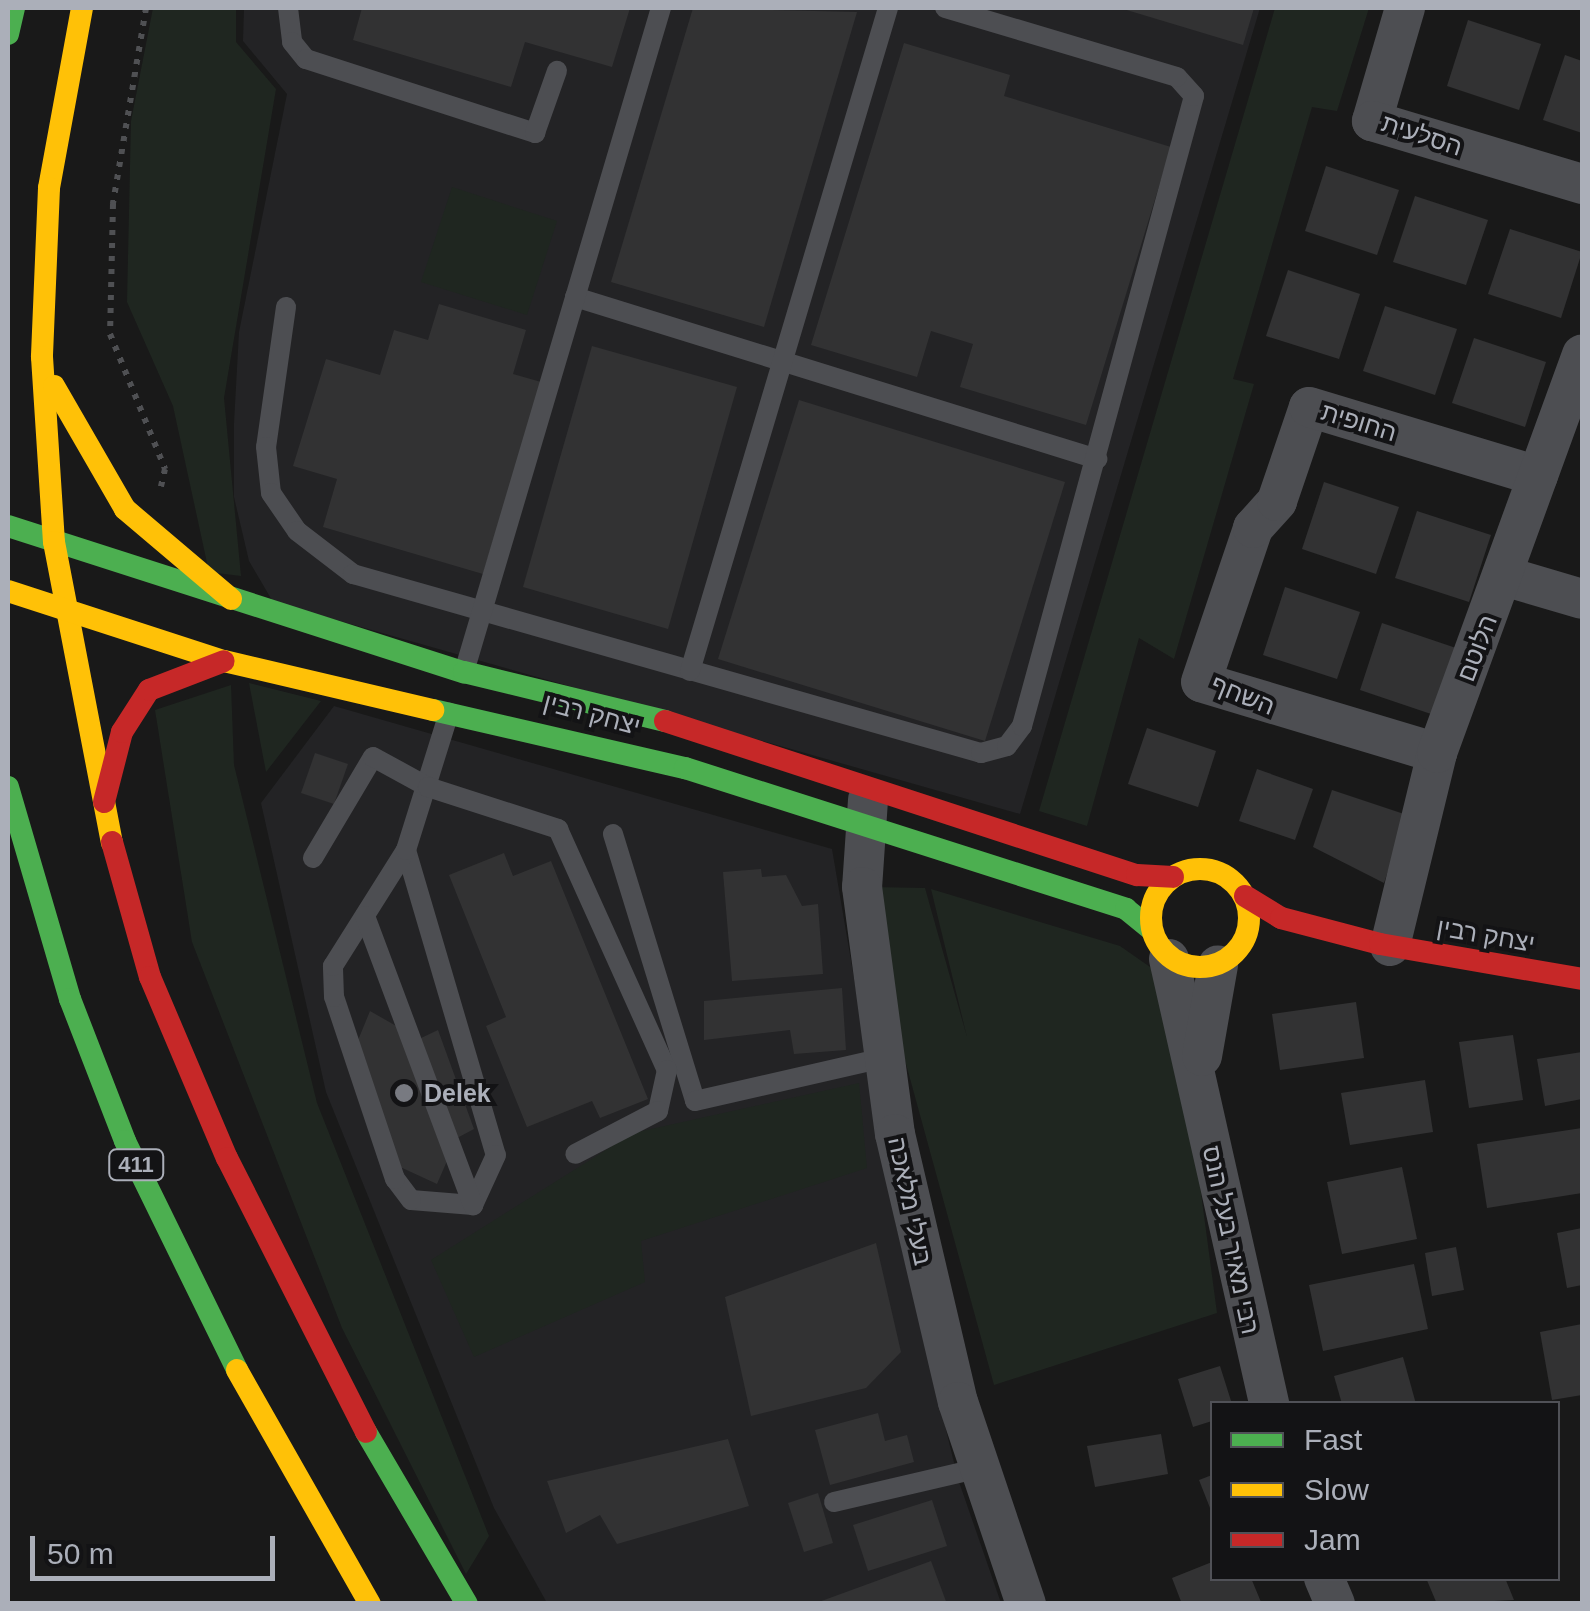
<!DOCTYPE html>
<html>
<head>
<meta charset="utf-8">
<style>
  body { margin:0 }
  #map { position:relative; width:1590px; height:1611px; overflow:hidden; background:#191919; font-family:Arial,"Noto Sans Hebrew",sans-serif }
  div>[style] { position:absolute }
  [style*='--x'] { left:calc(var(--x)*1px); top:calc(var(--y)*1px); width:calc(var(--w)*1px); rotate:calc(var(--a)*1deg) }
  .built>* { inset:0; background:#232325 }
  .green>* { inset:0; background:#1f2620 }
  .building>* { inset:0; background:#323233 }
  .path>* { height:6px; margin-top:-3px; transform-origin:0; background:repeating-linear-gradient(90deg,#4f5053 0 5px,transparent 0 13px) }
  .lane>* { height:20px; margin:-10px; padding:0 10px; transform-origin:10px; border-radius:10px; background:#4d4e52 }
  .street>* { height:40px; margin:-20px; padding:0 20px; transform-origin:20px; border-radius:20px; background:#4d4e52 }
  .fast>* { height:22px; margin:-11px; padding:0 11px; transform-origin:11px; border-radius:11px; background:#4caf50 }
  .slow>* { height:22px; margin:-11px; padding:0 11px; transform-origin:11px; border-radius:11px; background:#ffc107 }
  .slow>.ring { margin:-11px; padding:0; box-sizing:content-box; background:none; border:22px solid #ffc107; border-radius:50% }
  .jam>* { height:22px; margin:-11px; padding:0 11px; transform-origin:11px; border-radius:11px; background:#c62828 }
  .dots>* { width:28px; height:28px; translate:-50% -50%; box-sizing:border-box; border:5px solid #131315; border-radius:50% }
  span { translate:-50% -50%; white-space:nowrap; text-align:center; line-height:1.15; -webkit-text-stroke:8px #131315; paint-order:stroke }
  .shield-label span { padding:2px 8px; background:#131315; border:2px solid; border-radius:8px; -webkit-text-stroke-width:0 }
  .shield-label { font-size:22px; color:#abafb9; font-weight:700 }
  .street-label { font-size:25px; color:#abafb9 }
  .poi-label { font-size:25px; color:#abafb9; font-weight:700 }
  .left { translate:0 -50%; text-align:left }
  .frame { position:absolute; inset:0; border:10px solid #abafb9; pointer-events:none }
  .legend { position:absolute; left:1210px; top:1401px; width:350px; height:180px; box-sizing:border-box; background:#131315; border:2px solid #505157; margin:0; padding:12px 18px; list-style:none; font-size:30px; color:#abafb9 }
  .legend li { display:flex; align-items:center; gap:20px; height:50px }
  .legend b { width:50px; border:2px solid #505157 }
  .scale { position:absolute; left:30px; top:1536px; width:245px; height:45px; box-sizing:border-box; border:5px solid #abafb9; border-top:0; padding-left:12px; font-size:30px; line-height:35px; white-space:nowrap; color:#abafb9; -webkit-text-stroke:8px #131315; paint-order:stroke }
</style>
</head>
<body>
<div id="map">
  <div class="built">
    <i style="clip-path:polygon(244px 8px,1260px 8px,1020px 814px,273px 602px,249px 561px,234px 497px,234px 423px,239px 332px,287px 94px,243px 41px)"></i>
    <i style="clip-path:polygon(334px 706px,832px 849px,896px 1225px,958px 1479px,1001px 1603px,547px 1603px,494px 1508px,326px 1092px,261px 803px)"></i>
  </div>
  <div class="green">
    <i style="clip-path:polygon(153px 8px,236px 8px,236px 42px,276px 89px,224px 398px,241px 576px,209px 572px,173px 406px,127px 302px,131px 121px)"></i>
    <i style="clip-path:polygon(1275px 8px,1369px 8px,1337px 111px,1312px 107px,1233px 379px,1254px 384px,1174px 659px,1139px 638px,1087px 826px,1039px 811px)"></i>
    <i style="clip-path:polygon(452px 187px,557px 221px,527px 315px,421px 282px)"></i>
    <i style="clip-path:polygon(249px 683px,321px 701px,266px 772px)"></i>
    <i style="clip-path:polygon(231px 685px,234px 765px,317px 1103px,489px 1536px,466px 1574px,342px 1328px,192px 942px,155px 710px)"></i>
    <i style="clip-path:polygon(872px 887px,925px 888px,967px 1037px,931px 889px,1120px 946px,1173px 983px,1217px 1313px,994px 1385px,900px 1042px)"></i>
    <i style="clip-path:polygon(859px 1083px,867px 1168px,641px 1241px,645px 1282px,474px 1357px,431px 1260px,633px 1133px)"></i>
  </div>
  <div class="building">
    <i style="clip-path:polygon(362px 8px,630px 8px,612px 67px,525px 42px,511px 87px,353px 40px)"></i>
    <i style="clip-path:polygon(693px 8px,857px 12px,764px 327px,611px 282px)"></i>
    <i style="clip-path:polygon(1120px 8px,1254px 8px,1243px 45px)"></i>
    <i style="clip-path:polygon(1468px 20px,1541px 44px,1519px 110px,1447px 86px)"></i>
    <i style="clip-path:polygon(904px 43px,1010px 75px,1004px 96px,1171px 147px,1086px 425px,960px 387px,973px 344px,931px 331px,917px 377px,811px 345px)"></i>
    <i style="clip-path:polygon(1565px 55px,1582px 61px,1582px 133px,1543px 120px)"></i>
    <i style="clip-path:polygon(1326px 166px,1399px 190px,1377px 255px,1305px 231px)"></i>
    <i style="clip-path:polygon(1415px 196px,1488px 220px,1466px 285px,1393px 262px)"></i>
    <i style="clip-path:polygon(1510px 229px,1582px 252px,1561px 318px,1488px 294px)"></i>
    <i style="clip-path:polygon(1288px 270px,1360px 294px,1339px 359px,1266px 336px)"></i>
    <i style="clip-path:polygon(439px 304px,526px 330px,513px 374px,541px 382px,483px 574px,323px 527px,337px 479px,293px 466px,326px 359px,380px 375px,394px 330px,428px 340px)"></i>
    <i style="clip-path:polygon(1385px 306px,1457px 329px,1435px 395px,1363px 371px)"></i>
    <i style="clip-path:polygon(1474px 338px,1546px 362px,1525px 427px,1452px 403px)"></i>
    <i style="clip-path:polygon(592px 346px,737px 387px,668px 629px,523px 587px)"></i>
    <i style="clip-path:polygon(799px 400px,1065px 482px,985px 741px,718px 659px)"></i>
    <i style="clip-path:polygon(1324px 482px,1399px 507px,1376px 574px,1302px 549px)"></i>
    <i style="clip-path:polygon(1417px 511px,1491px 535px,1469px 602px,1395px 578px)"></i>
    <i style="clip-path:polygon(1285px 587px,1360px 612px,1337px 679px,1263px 655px)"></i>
    <i style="clip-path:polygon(1382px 623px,1456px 648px,1434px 715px,1360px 690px)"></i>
    <i style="clip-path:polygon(1147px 728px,1216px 751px,1198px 807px,1128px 784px)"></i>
    <i style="clip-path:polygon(315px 753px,348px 764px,334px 804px,301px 793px)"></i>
    <i style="clip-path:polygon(1257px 769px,1313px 789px,1295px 840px,1239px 821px)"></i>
    <i style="clip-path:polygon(1332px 790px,1407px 815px,1384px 883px,1313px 847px)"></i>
    <i style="clip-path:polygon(504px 853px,513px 876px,551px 861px,648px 1099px,600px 1118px,592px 1101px,527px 1127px,486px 1026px,506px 1017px,449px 875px)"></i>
    <i style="clip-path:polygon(761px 869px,762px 877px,786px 875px,802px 906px,818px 904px,823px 974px,732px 981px,723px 872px)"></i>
    <i style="clip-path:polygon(842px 988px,846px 1050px,794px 1054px,790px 1030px,704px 1040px,704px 1001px)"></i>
    <i style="clip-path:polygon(1356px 1002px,1364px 1058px,1280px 1070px,1272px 1014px)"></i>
    <i style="clip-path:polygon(370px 1011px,419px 1039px,438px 1030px,474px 1129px,457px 1138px,437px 1184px,398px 1166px,354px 1050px)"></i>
    <i style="clip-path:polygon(1513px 1035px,1523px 1100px,1469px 1108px,1459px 1042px)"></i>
    <i style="clip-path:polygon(1582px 1052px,1582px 1099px,1545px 1106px,1537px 1059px)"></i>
    <i style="clip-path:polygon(1425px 1080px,1433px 1132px,1350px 1145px,1341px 1093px)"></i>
    <i style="clip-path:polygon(1582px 1128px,1582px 1193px,1487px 1208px,1477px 1144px)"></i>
    <i style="clip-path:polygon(1402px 1167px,1417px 1239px,1342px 1254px,1327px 1182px)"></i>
    <i style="clip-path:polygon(1582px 1228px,1582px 1285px,1567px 1288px,1557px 1233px)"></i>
    <i style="clip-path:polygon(876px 1243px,901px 1352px,866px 1388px,751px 1416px,725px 1297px)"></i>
    <i style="clip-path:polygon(1456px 1247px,1464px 1290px,1432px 1296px,1425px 1253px)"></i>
    <i style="clip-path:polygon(1414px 1264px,1428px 1329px,1323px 1351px,1309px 1285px)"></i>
    <i style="clip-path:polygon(1582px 1324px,1582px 1395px,1552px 1400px,1540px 1332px)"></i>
    <i style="clip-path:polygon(1403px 1357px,1416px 1404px,1342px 1404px,1334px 1376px)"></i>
    <i style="clip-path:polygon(1220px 1366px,1232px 1404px,1212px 1404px,1212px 1421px,1193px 1427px,1178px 1379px)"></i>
    <i style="clip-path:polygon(878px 1413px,885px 1441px,907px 1435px,914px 1462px,830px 1485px,815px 1430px)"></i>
    <i style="clip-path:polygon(1161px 1434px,1168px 1474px,1095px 1487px,1087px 1446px)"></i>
    <i style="clip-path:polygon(728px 1439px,749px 1506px,617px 1544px,600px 1515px,566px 1533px,547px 1481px)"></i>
    <i style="clip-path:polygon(1212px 1475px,1212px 1513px,1199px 1480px)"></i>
    <i style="clip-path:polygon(818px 1493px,833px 1543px,804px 1552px,788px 1503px)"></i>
    <i style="clip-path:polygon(932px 1500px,947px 1546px,868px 1571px,853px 1525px)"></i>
    <i style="clip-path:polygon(931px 1561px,947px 1604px,816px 1604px,816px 1603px)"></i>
    <i style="clip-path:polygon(1212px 1562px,1212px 1578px,1251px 1578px,1261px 1602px,1182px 1604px,1172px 1578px)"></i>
    <i style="clip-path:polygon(1426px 1578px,1505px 1578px,1514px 1600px,1437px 1604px)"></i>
  </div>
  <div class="path">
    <i style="--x:146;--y:8;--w:199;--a:99.6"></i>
    <i style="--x:113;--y:204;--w:130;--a:91.3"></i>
    <i style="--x:110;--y:334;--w:146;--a:67.8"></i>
    <i style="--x:165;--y:469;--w:18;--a:103"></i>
  </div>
  <div class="lane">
    <i style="--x:288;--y:8;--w:34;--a:83"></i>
    <i style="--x:292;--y:42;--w:22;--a:51"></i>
    <i style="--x:306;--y:59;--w:241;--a:17.9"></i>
    <i style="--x:535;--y:133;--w:66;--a:-70.5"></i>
    <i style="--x:575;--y:297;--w:547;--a:17.24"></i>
    <i style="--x:286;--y:307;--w:141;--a:98.1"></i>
    <i style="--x:266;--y:447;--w:46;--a:83.8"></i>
    <i style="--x:271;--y:493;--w:46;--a:55.6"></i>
    <i style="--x:297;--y:531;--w:71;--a:37.5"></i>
    <i style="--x:353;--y:574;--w:653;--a:15.91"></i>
    <i style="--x:981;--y:753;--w:27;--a:-15"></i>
    <i style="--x:1007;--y:746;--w:25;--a:-53"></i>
    <i style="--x:1022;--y:726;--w:653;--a:-74.73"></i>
    <i style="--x:1194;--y:96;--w:25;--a:-132"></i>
    <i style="--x:1177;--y:77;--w:242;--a:-163.4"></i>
    <i style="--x:690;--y:671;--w:692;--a:-73.37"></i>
    <i style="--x:464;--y:672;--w:693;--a:-73.48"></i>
    <i style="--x:613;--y:834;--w:279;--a:72.9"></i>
    <i style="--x:695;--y:1101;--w:192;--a:-12.9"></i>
    <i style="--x:406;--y:850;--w:318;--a:73.6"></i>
    <i style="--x:496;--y:1155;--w:55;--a:114.7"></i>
    <i style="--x:473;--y:1205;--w:62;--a:-175.4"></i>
    <i style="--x:411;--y:1200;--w:26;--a:-127"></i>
    <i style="--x:395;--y:1179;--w:192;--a:-108.5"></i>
    <i style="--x:334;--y:997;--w:31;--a:-92"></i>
    <i style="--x:333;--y:966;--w:137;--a:-57.8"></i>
    <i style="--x:406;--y:850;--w:144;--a:-72.6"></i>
    <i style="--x:313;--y:858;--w:117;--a:-59.3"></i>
    <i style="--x:373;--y:757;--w:63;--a:28.6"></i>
    <i style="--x:428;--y:787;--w:137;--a:17.9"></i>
    <i style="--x:558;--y:829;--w:265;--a:65.7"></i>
    <i style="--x:667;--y:1070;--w:42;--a:102.4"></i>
    <i style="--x:658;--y:1111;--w:93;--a:152.6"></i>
    <i style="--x:365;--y:916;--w:309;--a:69.5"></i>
    <i style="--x:834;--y:1502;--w:150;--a:-13.1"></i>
  </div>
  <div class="street">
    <i style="--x:1405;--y:8;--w:118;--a:106.3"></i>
    <i style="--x:1372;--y:121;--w:219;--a:16.7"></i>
    <i style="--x:1504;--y:576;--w:81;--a:16.4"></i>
    <i style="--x:1437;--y:753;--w:246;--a:-163.3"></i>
    <i style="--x:1201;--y:682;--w:163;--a:-71.3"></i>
    <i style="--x:1253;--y:528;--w:36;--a:-48"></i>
    <i style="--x:1277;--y:501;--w:99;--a:-71.2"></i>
    <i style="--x:1309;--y:407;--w:239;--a:16.8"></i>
    <i style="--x:868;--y:800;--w:87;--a:93.9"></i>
    <i style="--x:862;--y:887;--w:249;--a:82.4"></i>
    <i style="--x:895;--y:1134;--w:275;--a:76.8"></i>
    <i style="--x:958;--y:1402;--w:213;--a:71.4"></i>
    <i style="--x:1390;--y:946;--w:199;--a:-76.3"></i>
    <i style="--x:1437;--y:753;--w:424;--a:-70"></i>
    <i style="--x:1169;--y:959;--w:456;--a:77.3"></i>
    <i style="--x:1202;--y:1056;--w:92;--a:-80"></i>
    <i style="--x:1324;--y:1578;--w:28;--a:67"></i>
  </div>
  <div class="fast">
    <i style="--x:8;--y:34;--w:27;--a:-77"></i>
    <i style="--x:8;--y:526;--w:479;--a:17.8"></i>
    <i style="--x:464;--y:672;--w:207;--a:13.7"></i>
    <i style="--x:433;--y:710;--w:259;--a:13"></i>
    <i style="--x:685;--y:768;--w:463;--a:17.7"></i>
    <i style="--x:1126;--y:909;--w:32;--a:39"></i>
    <i style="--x:8;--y:787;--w:221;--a:73.7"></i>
    <i style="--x:70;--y:999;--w:152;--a:68.8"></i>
    <i style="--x:125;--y:1141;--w:255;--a:63.9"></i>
    <i style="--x:366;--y:1432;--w:199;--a:59.6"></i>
  </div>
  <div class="slow">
    <i style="--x:82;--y:8;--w:183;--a:100.4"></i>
    <i style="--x:49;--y:188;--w:169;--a:92.4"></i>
    <i style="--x:42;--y:357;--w:185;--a:86.3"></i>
    <i style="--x:54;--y:542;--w:306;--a:79.1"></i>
    <i style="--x:54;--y:386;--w:142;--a:60"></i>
    <i style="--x:125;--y:509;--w:139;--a:40.3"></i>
    <i style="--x:8;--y:591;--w:227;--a:18"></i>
    <i style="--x:224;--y:661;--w:215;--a:13.2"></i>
    <i class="ring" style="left:1151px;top:869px;width:76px;height:76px"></i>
    <i style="--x:237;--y:1370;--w:269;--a:60.4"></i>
  </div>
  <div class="jam">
    <i style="--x:665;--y:721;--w:496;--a:18.1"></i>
    <i style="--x:1137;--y:875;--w:36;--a:3"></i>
    <i style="--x:104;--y:802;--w:72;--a:-75.6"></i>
    <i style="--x:122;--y:732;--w:50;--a:-57.3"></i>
    <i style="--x:149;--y:690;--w:80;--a:-21.1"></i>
    <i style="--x:112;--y:842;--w:140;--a:74.3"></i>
    <i style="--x:150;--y:977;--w:197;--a:67"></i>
    <i style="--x:227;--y:1158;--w:307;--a:63.1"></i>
    <i style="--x:1245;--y:896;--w:42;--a:31.4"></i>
    <i style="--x:1281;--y:918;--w:102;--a:14.7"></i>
    <i style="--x:1380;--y:944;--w:205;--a:9.8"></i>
  </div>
  <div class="dots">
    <i style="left:404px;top:1093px;background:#787a81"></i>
  </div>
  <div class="shield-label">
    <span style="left:136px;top:1165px">411</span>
  </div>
  <div class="street-label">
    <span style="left:1422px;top:135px;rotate:18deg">הסלעית</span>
    <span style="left:1359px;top:422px;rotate:17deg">החופית</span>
    <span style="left:1477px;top:648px;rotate:-69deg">הלוטם</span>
    <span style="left:1243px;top:695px;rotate:22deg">השחף</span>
    <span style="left:592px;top:714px;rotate:15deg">יצחק רבין</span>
    <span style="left:1486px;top:935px;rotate:10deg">יצחק רבין</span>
    <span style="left:910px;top:1201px;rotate:78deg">בעלי מלאכה</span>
    <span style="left:1231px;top:1240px;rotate:78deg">רבי מאיר בעל הנס</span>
  </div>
  <div class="poi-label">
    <span class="left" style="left:424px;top:1093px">Delek</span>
  </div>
  <div class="frame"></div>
  <ul class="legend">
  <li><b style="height:12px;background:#4caf50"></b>Fast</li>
  <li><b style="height:12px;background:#ffc107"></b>Slow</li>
  <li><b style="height:12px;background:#c62828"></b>Jam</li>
  </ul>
  <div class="scale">50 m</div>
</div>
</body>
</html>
